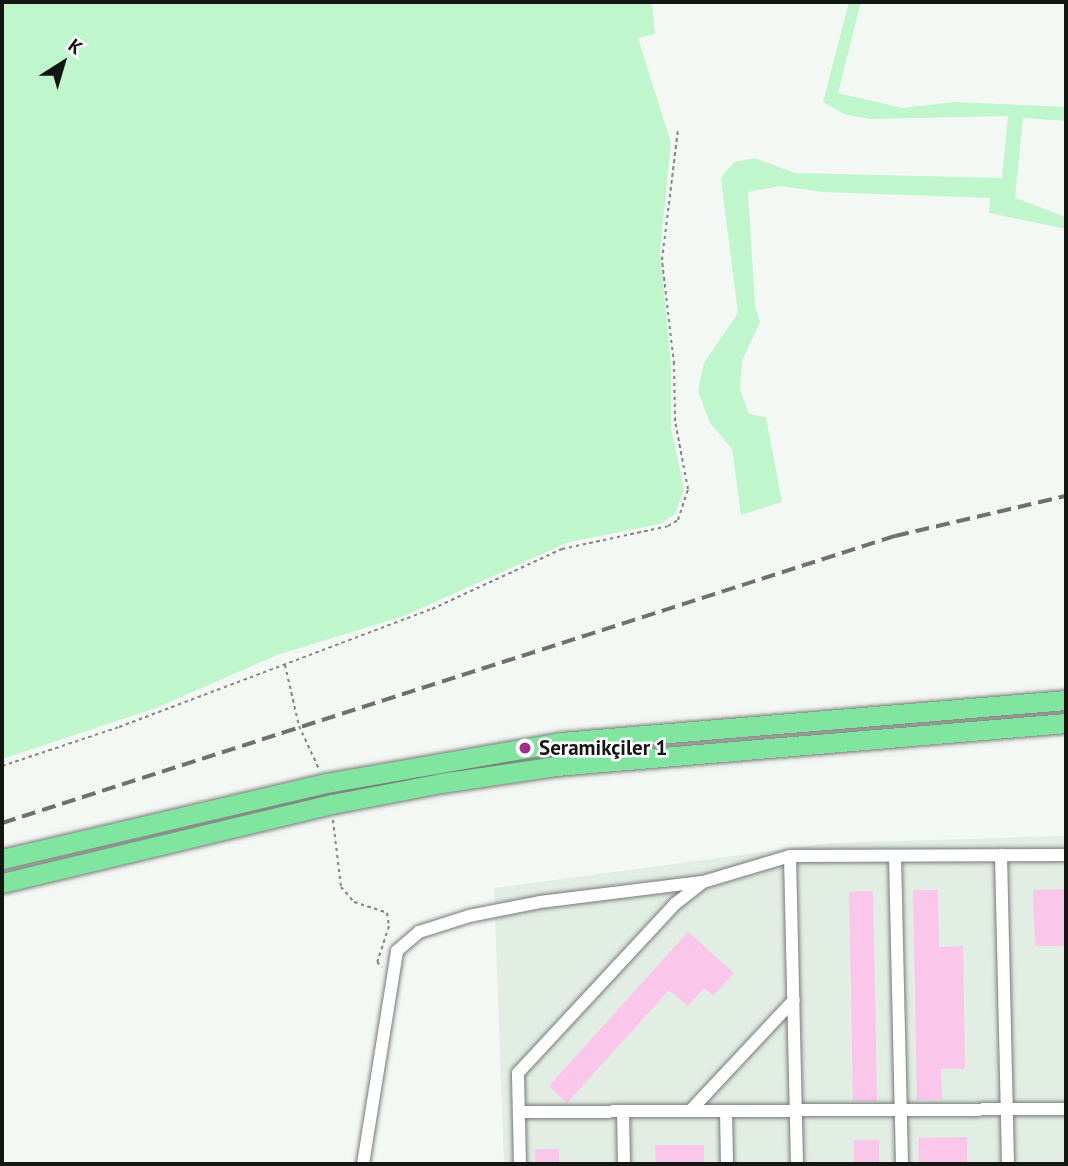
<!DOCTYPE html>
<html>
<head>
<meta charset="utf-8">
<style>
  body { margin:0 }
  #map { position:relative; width:1068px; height:1166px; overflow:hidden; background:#f3f8f4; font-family:"PT Sans",sans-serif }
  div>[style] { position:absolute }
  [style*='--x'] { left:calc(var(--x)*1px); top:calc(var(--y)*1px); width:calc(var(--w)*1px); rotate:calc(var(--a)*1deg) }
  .built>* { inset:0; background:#e2ede4 }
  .green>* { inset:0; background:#c0f6cb }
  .building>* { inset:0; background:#fac7ea }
  .path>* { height:2px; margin-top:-1px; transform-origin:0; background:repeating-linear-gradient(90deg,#818582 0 3.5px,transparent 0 7px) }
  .roads { filter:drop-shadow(0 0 2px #777b78) drop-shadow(0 0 2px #777b78) }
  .minor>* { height:12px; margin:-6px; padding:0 6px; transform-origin:6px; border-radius:6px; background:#fff }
  .trunk>* { height:19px; margin:-9.5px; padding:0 9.5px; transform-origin:9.5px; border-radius:9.5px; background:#80e69f }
  .rail>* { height:3.5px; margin-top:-1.75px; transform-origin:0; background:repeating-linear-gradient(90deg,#6e716e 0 14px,transparent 0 21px) }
  .dots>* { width:19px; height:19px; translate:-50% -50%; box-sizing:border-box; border:4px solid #fff; border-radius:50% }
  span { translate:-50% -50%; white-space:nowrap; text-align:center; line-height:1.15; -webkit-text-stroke:5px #fff; paint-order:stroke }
  .poi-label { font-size:21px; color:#141614; font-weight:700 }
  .left { translate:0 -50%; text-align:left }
  .frame { position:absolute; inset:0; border:4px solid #141614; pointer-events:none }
  .north { position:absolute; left:28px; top:28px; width:70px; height:70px; -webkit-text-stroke:5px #fff; paint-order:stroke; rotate:37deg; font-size:19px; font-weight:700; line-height:28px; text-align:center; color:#141614 }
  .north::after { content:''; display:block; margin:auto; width:24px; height:32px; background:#141614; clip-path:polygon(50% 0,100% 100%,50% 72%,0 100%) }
</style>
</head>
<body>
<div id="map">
  <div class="built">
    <i style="clip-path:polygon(1066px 836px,1066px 1164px,504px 1164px,494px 888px,830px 843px)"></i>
  </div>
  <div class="green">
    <i style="clip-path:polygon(2px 2px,652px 2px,655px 34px,638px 38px,671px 143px,660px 251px,671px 365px,671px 428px,684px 489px,675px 514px,660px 524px,569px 542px,404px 616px,277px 655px,156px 708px,2px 759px)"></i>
    <i style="clip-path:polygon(849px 2px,861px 2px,838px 93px,903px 108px,954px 102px,1066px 107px,1066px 121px,1023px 118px,1015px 198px,1066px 217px,1066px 229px,989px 213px,990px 198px,823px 192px,780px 186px,748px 192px,755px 306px,760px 322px,742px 361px,740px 389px,749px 414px,766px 417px,782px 502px,741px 515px,732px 449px,710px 423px,698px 391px,704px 363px,738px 313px,721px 179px,725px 172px,735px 162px,755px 158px,795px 173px,1002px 178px,1008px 116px,870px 119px,844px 114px,823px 102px)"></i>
  </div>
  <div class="building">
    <i style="clip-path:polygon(1066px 889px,1066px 946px,1035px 946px,1033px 890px)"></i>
    <i style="clip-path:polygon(913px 890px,938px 890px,939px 947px,963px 946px,965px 1069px,941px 1069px,942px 1099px,917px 1100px)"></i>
    <i style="clip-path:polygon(873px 891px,877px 1101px,853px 1101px,849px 892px)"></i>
    <i style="clip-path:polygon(688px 932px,734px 973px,713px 996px,704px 988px,688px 1006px,669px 990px,567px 1103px,549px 1086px)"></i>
    <i style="clip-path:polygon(967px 1137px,967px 1164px,919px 1164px,918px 1138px)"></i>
    <i style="clip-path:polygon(854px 1140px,879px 1140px,879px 1164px,854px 1164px)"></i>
    <i style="clip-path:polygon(655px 1145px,704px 1145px,704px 1164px,656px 1164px)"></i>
    <i style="clip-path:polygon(535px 1149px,559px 1149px,559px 1164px,535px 1164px)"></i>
  </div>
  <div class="path">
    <i style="--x:285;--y:665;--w:63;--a:77.1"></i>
    <i style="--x:299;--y:726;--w:47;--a:65.1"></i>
    <i style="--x:2;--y:766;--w:123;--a:-18.4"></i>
    <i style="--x:119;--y:727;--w:335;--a:-20.7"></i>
    <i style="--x:432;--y:609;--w:143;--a:-24.8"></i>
    <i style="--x:562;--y:549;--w:108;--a:-12.2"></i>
    <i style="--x:668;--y:526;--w:12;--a:-31"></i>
    <i style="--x:678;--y:520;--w:33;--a:-72"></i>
    <i style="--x:688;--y:489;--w:69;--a:-100.8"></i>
    <i style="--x:675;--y:421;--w:57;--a:-91"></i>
    <i style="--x:674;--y:364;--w:105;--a:-96.6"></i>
    <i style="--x:662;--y:260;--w:131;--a:-83"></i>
    <i style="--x:333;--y:820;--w:67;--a:83.2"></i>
    <i style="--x:341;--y:887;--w:20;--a:49"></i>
    <i style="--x:354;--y:902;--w:35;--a:18"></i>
    <i style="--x:387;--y:913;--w:13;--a:81"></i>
    <i style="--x:389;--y:926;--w:38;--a:108"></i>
    <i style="--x:377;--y:962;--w:7;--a:45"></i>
  </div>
  <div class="roads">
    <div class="minor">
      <i style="--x:1001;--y:855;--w:309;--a:88.7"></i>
      <i style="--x:790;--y:856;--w:308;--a:88.7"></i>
      <i style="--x:895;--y:856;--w:308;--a:88.7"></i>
      <i style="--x:623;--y:1111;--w:53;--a:88.9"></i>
      <i style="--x:690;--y:1111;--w:152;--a:-46.9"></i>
      <i style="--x:726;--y:1111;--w:53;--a:88.9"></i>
      <i style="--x:519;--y:1112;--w:547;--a:-0.31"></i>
      <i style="--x:363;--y:1164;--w:216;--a:-80.9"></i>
      <i style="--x:397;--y:951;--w:29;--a:-41"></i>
      <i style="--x:419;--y:932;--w:52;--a:-17.7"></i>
      <i style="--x:469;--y:916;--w:72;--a:-11.2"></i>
      <i style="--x:540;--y:902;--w:161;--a:-7.1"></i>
      <i style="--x:520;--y:1164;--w:91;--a:-91.3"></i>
      <i style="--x:518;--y:1073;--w:231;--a:-47.1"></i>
      <i style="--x:675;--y:904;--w:36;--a:-38"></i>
      <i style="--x:703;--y:882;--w:91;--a:-16.6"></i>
      <i style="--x:790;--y:856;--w:276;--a:-0.2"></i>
    </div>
    <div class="trunk">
      <i style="--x:2;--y:859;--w:333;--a:-13.2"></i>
      <i style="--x:326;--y:783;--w:239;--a:-9.9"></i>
      <i style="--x:561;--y:742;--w:507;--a:-4.75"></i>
      <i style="--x:2;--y:883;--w:339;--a:-13.5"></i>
      <i style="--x:332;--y:804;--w:111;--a:-10.9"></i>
      <i style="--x:441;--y:783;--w:116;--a:-8.4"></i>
      <i style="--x:556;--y:766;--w:512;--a:-4.82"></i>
    </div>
  </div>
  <div class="rail">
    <i style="--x:2;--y:823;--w:938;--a:-17.82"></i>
    <i style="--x:895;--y:536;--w:176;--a:-13.2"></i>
  </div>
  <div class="dots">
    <i style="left:525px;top:748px;background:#a22e89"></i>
  </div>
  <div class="poi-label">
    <span class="left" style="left:539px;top:748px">Seramikçiler 1</span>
  </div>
  <div class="frame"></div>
  <div class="north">K</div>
</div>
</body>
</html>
